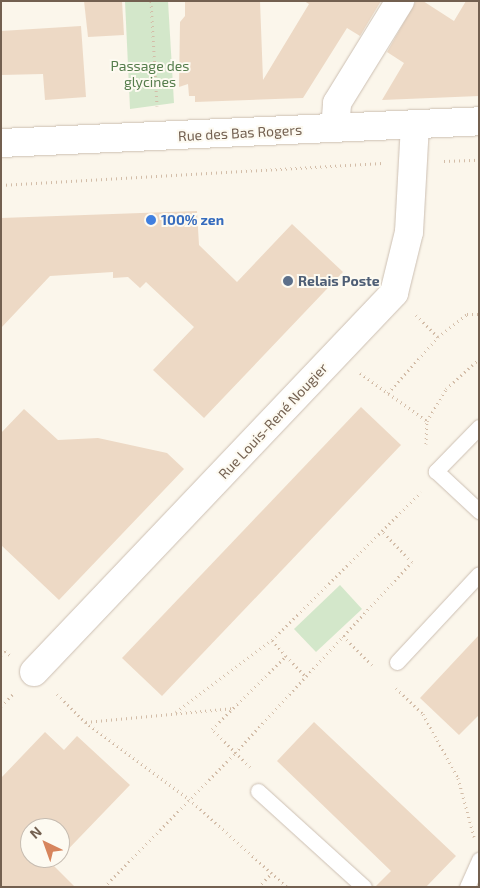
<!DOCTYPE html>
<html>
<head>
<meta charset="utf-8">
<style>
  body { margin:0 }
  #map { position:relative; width:480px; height:888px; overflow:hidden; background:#fbf6eb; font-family:"Exo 2",sans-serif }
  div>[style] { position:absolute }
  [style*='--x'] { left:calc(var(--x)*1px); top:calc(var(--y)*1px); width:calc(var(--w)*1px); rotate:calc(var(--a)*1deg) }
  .green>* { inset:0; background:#d3e7ca }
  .building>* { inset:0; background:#edd9c5 }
  .path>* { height:3px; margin-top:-1.5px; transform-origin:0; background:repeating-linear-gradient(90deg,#d3bda8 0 1px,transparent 0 5px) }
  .roads { filter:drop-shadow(0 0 1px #ccbfb2) drop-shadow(0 0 1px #ccbfb2) }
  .service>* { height:15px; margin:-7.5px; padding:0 7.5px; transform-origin:7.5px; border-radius:7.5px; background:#fff }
  .minor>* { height:28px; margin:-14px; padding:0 14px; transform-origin:14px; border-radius:14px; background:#fff }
  .tertiary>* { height:28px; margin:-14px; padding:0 14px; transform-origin:14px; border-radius:14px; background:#fff }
  .dots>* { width:14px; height:14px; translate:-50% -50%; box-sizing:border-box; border:2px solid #fdfaf1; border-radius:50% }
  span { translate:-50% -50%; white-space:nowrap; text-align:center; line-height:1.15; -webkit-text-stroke:4px #fdfaf1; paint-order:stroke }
  .park-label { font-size:14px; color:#557d4c }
  .street-label { font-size:14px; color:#736050 }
  .shop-label { font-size:14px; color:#366cbe; font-weight:700 }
  .left { translate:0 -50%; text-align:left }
  .service-label { font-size:14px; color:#4e5e75; font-weight:700 }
  .frame { position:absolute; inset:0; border:2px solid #736050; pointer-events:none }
  .north { position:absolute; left:20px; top:818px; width:50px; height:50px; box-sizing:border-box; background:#fdfaf1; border:1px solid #c6bcb1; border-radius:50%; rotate:318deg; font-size:14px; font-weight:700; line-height:20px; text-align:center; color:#736050 }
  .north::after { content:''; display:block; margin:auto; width:18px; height:22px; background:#d7855d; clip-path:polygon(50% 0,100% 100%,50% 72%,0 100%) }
</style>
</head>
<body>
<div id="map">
  <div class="green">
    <i style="clip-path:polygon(125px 1px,168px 1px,174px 103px,130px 109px)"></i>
    <i style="clip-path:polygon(340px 585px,362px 609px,316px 652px,294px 629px)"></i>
  </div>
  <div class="building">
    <i style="clip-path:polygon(84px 1px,122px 1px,124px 35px,88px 37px)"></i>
    <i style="clip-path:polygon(185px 1px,260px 1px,263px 80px,309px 4px,304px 1px,381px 1px,360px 36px,347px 28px,303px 98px,195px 102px,195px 96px,189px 96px,188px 84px,179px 87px,180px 22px,185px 16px)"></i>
    <i style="clip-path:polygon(416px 1px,423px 1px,454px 21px,466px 1px,479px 1px,479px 96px,382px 100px,404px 63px,387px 52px)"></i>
    <i style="clip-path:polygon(81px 26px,86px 97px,45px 100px,43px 74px,1px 75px,1px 31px)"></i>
    <i style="clip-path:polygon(197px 211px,199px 245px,237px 282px,292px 224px,343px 272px,204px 418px,153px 370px,194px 327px,146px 282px,140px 288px,128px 277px,113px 278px,113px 272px,50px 276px,1px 328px,1px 218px)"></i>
    <i style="clip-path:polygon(361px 407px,401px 445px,162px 696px,122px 658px)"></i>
    <i style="clip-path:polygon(24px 409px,58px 440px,98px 438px,167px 453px,184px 469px,59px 600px,1px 545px,1px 433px)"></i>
    <i style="clip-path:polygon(479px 635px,479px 715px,459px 735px,420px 698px)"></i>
    <i style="clip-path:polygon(314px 722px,456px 856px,426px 887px,375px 887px,391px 871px,277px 761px)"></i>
    <i style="clip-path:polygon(evenodd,45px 732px,64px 750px,77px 736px,130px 785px,53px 865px,75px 887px,1px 887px,1px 778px,45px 732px,30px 828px,60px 828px,60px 858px,30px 858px,30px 828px)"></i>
  </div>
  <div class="path">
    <i style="--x:151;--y:1;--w:105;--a:86.7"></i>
    <i style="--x:444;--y:161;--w:35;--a:-2"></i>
    <i style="--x:1;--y:185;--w:382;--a:-3.3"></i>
    <i style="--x:416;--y:315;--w:31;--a:45"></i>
    <i style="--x:360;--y:373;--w:82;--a:35.6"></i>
    <i style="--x:388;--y:393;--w:75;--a:-48.2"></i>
    <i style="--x:438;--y:337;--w:37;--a:-38"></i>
    <i style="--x:467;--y:314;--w:12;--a:0"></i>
    <i style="--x:426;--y:444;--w:23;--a:-88"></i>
    <i style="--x:427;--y:421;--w:37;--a:-59"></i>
    <i style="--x:446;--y:389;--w:45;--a:-42.3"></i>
    <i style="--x:343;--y:636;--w:41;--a:45"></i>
    <i style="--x:1;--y:655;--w:6;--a:-45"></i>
    <i style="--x:5;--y:651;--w:6;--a:39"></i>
    <i style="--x:286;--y:656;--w:21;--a:-131"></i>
    <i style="--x:272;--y:640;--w:210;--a:-44.8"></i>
    <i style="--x:396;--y:688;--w:37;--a:44"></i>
    <i style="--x:423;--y:714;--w:73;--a:61.3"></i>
    <i style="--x:458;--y:778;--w:61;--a:74.8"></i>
    <i style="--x:57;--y:694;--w:40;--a:45"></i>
    <i style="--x:85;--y:722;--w:129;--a:36.5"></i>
    <i style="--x:189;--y:799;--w:132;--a:41.9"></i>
    <i style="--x:1;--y:706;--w:17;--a:-45"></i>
    <i style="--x:176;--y:712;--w:120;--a:-36.9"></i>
    <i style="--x:86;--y:722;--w:149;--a:-5.4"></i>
    <i style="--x:250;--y:767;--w:54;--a:-135"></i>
    <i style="--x:212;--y:729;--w:104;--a:-44.6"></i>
    <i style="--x:286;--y:656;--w:29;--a:46"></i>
    <i style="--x:104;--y:887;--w:187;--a:-45.6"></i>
    <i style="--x:235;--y:753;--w:260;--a:-47.2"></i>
    <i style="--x:412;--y:562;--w:43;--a:-134.1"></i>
    <i style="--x:258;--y:887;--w:20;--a:-45"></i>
  </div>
  <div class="roads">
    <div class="service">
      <i style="--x:479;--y:427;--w:62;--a:134.3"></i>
      <i style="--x:436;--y:471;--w:59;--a:42.9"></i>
      <i style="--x:397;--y:662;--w:120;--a:-47"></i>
      <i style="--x:258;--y:791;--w:143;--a:42.2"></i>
      <i style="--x:467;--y:887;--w:30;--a:-66"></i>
    </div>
    <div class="minor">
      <i style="--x:335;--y:128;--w:25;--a:-85"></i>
      <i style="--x:337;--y:103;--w:120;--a:-58.3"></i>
      <i style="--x:34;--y:672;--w:523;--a:-46.47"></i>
      <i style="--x:394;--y:293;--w:63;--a:-76.2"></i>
      <i style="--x:409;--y:232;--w:108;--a:-86.8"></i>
    </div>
    <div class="tertiary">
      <i style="--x:1;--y:143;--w:479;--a:-2.6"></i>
    </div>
  </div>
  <div class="dots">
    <i style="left:151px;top:220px;background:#3f7fe0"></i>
    <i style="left:288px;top:281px;background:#5c6f8a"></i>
  </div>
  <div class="park-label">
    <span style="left:150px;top:74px">Passage des<br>glycines</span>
  </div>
  <div class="street-label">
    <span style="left:240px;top:133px;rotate:-3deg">Rue des Bas Rogers</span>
    <span style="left:273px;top:421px;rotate:-47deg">Rue Louis-René Nougier</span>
  </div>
  <div class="shop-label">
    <span class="left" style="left:161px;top:220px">100% zen</span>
  </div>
  <div class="service-label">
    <span class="left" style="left:298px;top:281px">Relais Poste</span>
  </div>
  <div class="frame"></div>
  <div class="north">N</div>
</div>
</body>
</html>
